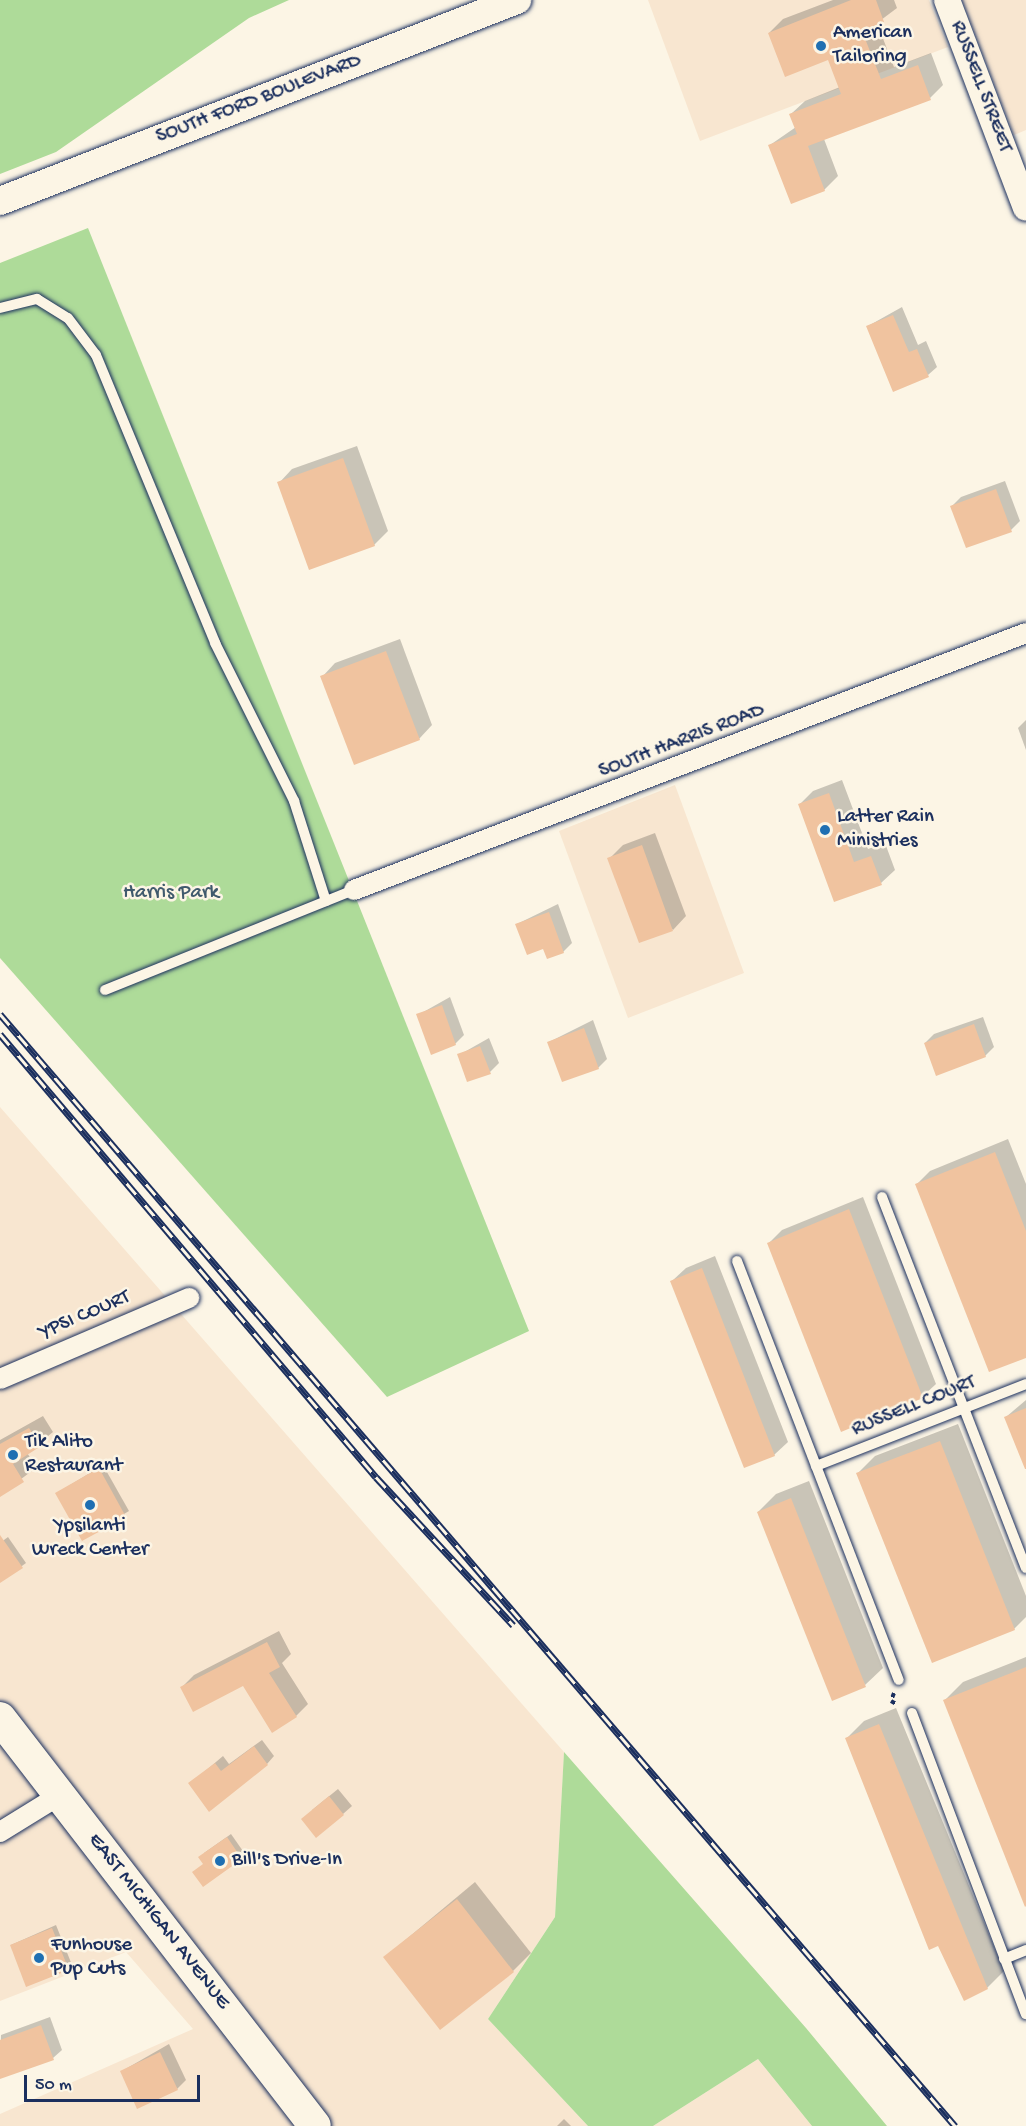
<!DOCTYPE html>
<html>
<head>
<meta charset="utf-8">
<style>
  body { margin:0 }
  #map { position:relative; width:1026px; height:2126px; overflow:hidden; background:#fcf5e5; font-family:"Gochi Hand",sans-serif }
  div>[style] { position:absolute }
  [style*='--x'] { left:calc(var(--x)*1px); top:calc(var(--y)*1px); width:calc(var(--w)*1px); rotate:calc(var(--a)*1deg) }
  .built>* { inset:0; background:#f8e6d0 }
  .green>* { inset:0; background:#aedb99 }
  .shadow>* { inset:0; background:#0003 }
  .building>* { inset:0; background:#f0c39f }
  .path>* { height:4px; margin-top:-2px; transform-origin:0; background:repeating-linear-gradient(90deg,#1b2f5e 0 4.5px,transparent 0 9px) }
  .roads { filter:drop-shadow(0 0 2px #1b2f5e) drop-shadow(0 0 2px #1b2f5e) }
  .service>* { height:10px; margin:-5px; padding:0 5px; transform-origin:5px; border-radius:5px; background:#fcf5e5 }
  .minor>* { height:20px; margin:-10px; padding:0 10px; transform-origin:10px; border-radius:10px; background:#fcf5e5 }
  .tertiary>* { height:26px; margin:-13px; padding:0 13px; transform-origin:13px; border-radius:13px; background:#fcf5e5 }
  .secondary>* { height:28px; margin:-14px; padding:0 14px; transform-origin:14px; border-radius:14px; background:#fcf5e5 }
  .primary>* { height:32px; margin:-16px; padding:0 16px; transform-origin:16px; border-radius:16px; background:#fcf5e5 }
  .rail>* { height:7px; margin-top:-3.5px; transform-origin:0; background:repeating-linear-gradient(90deg,#fcf5e5 0 14px,#1b2f5e 0 28px); box-sizing:border-box; border-block:2px solid #1b2f5e }
  .dots>* { width:16px; height:16px; translate:-50% -50%; box-sizing:border-box; border:3px solid #fcf5e5; border-radius:50% }
  span { translate:-50% -50%; white-space:nowrap; text-align:center; line-height:1.15; -webkit-text-stroke:5px #fcf5e5; paint-order:stroke }
  .poi-label { font-size:21px; color:#1b2f5e }
  .left { translate:0 -50%; text-align:left }
  .street-label { font-size:21px; color:#1b2f5e }
  .park-label { font-size:21px; color:#405a6d }
  .scale { position:absolute; left:24px; top:2075px; width:176px; height:27px; box-sizing:border-box; border:3px solid #1b2f5e; border-top:0; padding-left:8px; font-size:18px; line-height:21px; white-space:nowrap; color:#1b2f5e; -webkit-text-stroke:4px #fcf5e5; paint-order:stroke }
</style>
</head>
<body>
<div id="map">
  <div class="built">
    <i style="clip-path:polygon(648px 0,929px 0,948px 47px,700px 141px)"></i>
    <i style="clip-path:polygon(962px 0,1026px 0,1026px 130px,1014px 135px)"></i>
    <i style="clip-path:polygon(675px 785px,744px 973px,628px 1018px,559px 831px)"></i>
    <i style="clip-path:polygon(0 1107px,564px 1752px,555px 1917px,488px 2019px,588px 2126px,0 2126px,0 2114px,193px 2029px,126px 1952px,0 2001px)"></i>
    <i style="clip-path:polygon(758px 2059px,812px 2126px,653px 2126px)"></i>
  </div>
  <div class="green">
    <i style="clip-path:polygon(0 0,289px 0,249px 18px,56px 152px,0 174px)"></i>
    <i style="clip-path:polygon(88px 228px,529px 1331px,387px 1397px,0 958px,0 263px)"></i>
    <i style="clip-path:polygon(564px 1752px,806px 2028px,887px 2126px,812px 2126px,758px 2059px,653px 2126px,588px 2126px,488px 2019px,555px 1917px)"></i>
  </div>
  <div class="shadow">
    <i style="clip-path:polygon(833px 0,894px 0,897px 8px,877px 23px,894px 67px,931px 53px,943px 85px,930px 98px,824px 139px,838px 176px,824px 190px,770px 145px,796px 127px,791px 114px,805px 101px,840px 87px,829px 58px,769px 33px,783px 19px)"></i>
    <i style="clip-path:polygon(902px 307px,918px 345px,926px 341px,937px 367px,928px 375px,868px 326px)"></i>
    <i style="clip-path:polygon(357px 446px,388px 531px,374px 545px,279px 483px,292px 469px)"></i>
    <i style="clip-path:polygon(1005px 481px,1020px 521px,1011px 530px,952px 506px,961px 497px)"></i>
    <i style="clip-path:polygon(400px 639px,432px 725px,419px 739px,322px 677px,335px 663px)"></i>
    <i style="clip-path:polygon(1026px 720px,1026px 750px,1018px 728px)"></i>
    <i style="clip-path:polygon(842px 780px,868px 849px,885px 843px,895px 870px,881px 883px,835px 900px,800px 804px,813px 791px)"></i>
    <i style="clip-path:polygon(655px 833px,686px 916px,673px 930px,609px 859px,623px 845px)"></i>
    <i style="clip-path:polygon(558px 904px,572px 943px,563px 952px,544px 947px,517px 924px)"></i>
    <i style="clip-path:polygon(450px 997px,464px 1035px,455px 1044px,418px 1015px)"></i>
    <i style="clip-path:polygon(983px 1017px,994px 1047px,985px 1056px,925px 1043px,934px 1034px)"></i>
    <i style="clip-path:polygon(593px 1020px,607px 1059px,598px 1068px,549px 1042px)"></i>
    <i style="clip-path:polygon(489px 1038px,499px 1063px,490px 1072px,459px 1055px)"></i>
    <i style="clip-path:polygon(1008px 1139px,1026px 1184px,1026px 1356px,917px 1184px,930px 1171px)"></i>
    <i style="clip-path:polygon(863px 1197px,936px 1384px,922px 1397px,769px 1243px,782px 1230px)"></i>
    <i style="clip-path:polygon(715px 1256px,788px 1442px,774px 1455px,672px 1281px,686px 1268px)"></i>
    <i style="clip-path:polygon(1026px 1400px,1026px 1468px,1006px 1417px)"></i>
    <i style="clip-path:polygon(43px 1416px,53px 1432px,27px 1453px,37px 1467px,0 1495px,0 1440px)"></i>
    <i style="clip-path:polygon(958px 1424px,1026px 1596px,1026px 1617px,1014px 1629px,857px 1474px,875px 1456px)"></i>
    <i style="clip-path:polygon(103px 1465px,129px 1511px,82px 1539px,57px 1493px)"></i>
    <i style="clip-path:polygon(809px 1481px,883px 1668px,865px 1685px,758px 1512px,776px 1494px)"></i>
    <i style="clip-path:polygon(8px 1537px,26px 1563px,0 1582px,0 1543px)"></i>
    <i style="clip-path:polygon(279px 1631px,291px 1654px,282px 1663px,308px 1704px,296px 1716px,243px 1685px,182px 1687px,194px 1675px)"></i>
    <i style="clip-path:polygon(1026px 1657px,1026px 1905px,945px 1700px,963px 1682px)"></i>
    <i style="clip-path:polygon(896px 1708px,1004px 1971px,987px 1988px,847px 1738px,864px 1721px)"></i>
    <i style="clip-path:polygon(262px 1740px,274px 1756px,267px 1764px,190px 1784px,223px 1756px,229px 1764px)"></i>
    <i style="clip-path:polygon(338px 1789px,352px 1806px,343px 1814px,312px 1810px)"></i>
    <i style="clip-path:polygon(231px 1834px,245px 1854px,203px 1885px,204px 1853px)"></i>
    <i style="clip-path:polygon(475px 1882px,531px 1953px,513px 1971px,385px 1957px)"></i>
    <i style="clip-path:polygon(56px 1925px,72px 1965px,68px 1969px,11px 1945px)"></i>
    <i style="clip-path:polygon(50px 2017px,62px 2050px,53px 2058px,0 2066px,1px 2035px)"></i>
    <i style="clip-path:polygon(169px 2044px,186px 2080px,177px 2089px,122px 2071px)"></i>
    <i style="clip-path:polygon(564px 2119px,571px 2126px,557px 2126px)"></i>
  </div>
  <div class="building">
    <i style="clip-path:polygon(851px 0,876px 0,884px 22px,862px 31px,881px 79px,918px 65px,931px 100px,808px 146px,825px 191px,791px 204px,768px 145px,797px 134px,789px 114px,841px 94px,828px 60px,785px 77px,768px 33px)"></i>
    <i style="clip-path:polygon(893px 315px,909px 352px,917px 349px,929px 377px,893px 392px,866px 326px)"></i>
    <i style="clip-path:polygon(343px 458px,375px 546px,309px 570px,277px 482px)"></i>
    <i style="clip-path:polygon(996px 489px,1012px 532px,966px 548px,950px 506px)"></i>
    <i style="clip-path:polygon(386px 651px,420px 740px,354px 765px,320px 676px)"></i>
    <i style="clip-path:polygon(829px 793px,854px 862px,871px 856px,882px 885px,834px 902px,798px 804px)"></i>
    <i style="clip-path:polygon(642px 845px,673px 931px,639px 943px,607px 858px)"></i>
    <i style="clip-path:polygon(549px 912px,564px 953px,547px 959px,543px 949px,527px 955px,515px 924px)"></i>
    <i style="clip-path:polygon(442px 1005px,456px 1045px,431px 1055px,416px 1014px)"></i>
    <i style="clip-path:polygon(974px 1024px,986px 1057px,936px 1076px,924px 1043px)"></i>
    <i style="clip-path:polygon(584px 1028px,599px 1069px,562px 1082px,547px 1042px)"></i>
    <i style="clip-path:polygon(480px 1046px,491px 1074px,467px 1082px,457px 1054px)"></i>
    <i style="clip-path:polygon(995px 1152px,1026px 1231px,1026px 1358px,989px 1372px,915px 1184px)"></i>
    <i style="clip-path:polygon(849px 1209px,923px 1398px,841px 1432px,767px 1243px)"></i>
    <i style="clip-path:polygon(702px 1268px,775px 1456px,744px 1468px,670px 1281px)"></i>
    <i style="clip-path:polygon(1026px 1408px,1026px 1469px,1025px 1469px,1004px 1417px)"></i>
    <i style="clip-path:polygon(29px 1428px,41px 1446px,13px 1464px,24px 1482px,0 1497px,0 1444px)"></i>
    <i style="clip-path:polygon(940px 1441px,1015px 1630px,932px 1663px,856px 1473px)"></i>
    <i style="clip-path:polygon(99px 1468px,126px 1517px,82px 1541px,55px 1493px)"></i>
    <i style="clip-path:polygon(791px 1498px,866px 1687px,832px 1701px,757px 1512px)"></i>
    <i style="clip-path:polygon(0 1535px,23px 1568px,0 1583px)"></i>
    <i style="clip-path:polygon(267px 1642px,280px 1667px,269px 1673px,297px 1717px,272px 1733px,243px 1686px,193px 1712px,180px 1687px)"></i>
    <i style="clip-path:polygon(1026px 1667px,1026px 1906px,1025px 1907px,943px 1700px)"></i>
    <i style="clip-path:polygon(879px 1724px,988px 1989px,964px 2001px,938px 1946px,929px 1950px,845px 1738px)"></i>
    <i style="clip-path:polygon(254px 1746px,268px 1765px,209px 1812px,188px 1783px,215px 1763px,221px 1771px)"></i>
    <i style="clip-path:polygon(329px 1796px,344px 1815px,316px 1838px,301px 1819px)"></i>
    <i style="clip-path:polygon(227px 1837px,242px 1859px,203px 1887px,192px 1872px,203px 1864px,198px 1857px)"></i>
    <i style="clip-path:polygon(457px 1899px,514px 1972px,440px 2030px,383px 1957px)"></i>
    <i style="clip-path:polygon(52px 1928px,69px 1970px,26px 1987px,10px 1945px)"></i>
    <i style="clip-path:polygon(41px 2025px,54px 2060px,0 2079px,0 2040px)"></i>
    <i style="clip-path:polygon(160px 2052px,178px 2090px,137px 2109px,120px 2071px)"></i>
  </div>
  <div class="path">
    <i style="--x:894;--y:1693;--w:9;--a:111"></i>
    <i style="--x:891;--y:1701;--w:8;--a:30"></i>
  </div>
  <div class="roads">
    <div class="service">
      <i style="--x:0;--y:308;--w:38;--a:-14"></i>
      <i style="--x:37;--y:299;--w:36;--a:32"></i>
      <i style="--x:68;--y:318;--w:46;--a:52.9"></i>
      <i style="--x:96;--y:355;--w:312;--a:67.5"></i>
      <i style="--x:215;--y:643;--w:177;--a:63.4"></i>
      <i style="--x:294;--y:801;--w:105;--a:72.3"></i>
      <i style="--x:105;--y:990;--w:268;--a:-21.9"></i>
      <i style="--x:882;--y:1197;--w:398;--a:68.8"></i>
      <i style="--x:737;--y:1261;--w:449;--a:68.9"></i>
      <i style="--x:816;--y:1466;--w:225;--a:-21.3"></i>
      <i style="--x:912;--y:1713;--w:322;--a:69.3"></i>
      <i style="--x:1004;--y:1959;--w:24;--a:-22"></i>
    </div>
    <div class="minor">
      <i style="--x:354;--y:890;--w:719;--a:-20.93"></i>
      <i style="--x:0;--y:1379;--w:206;--a:-23.2"></i>
      <i style="--x:0;--y:1832;--w:70;--a:-31.7"></i>
    </div>
    <div class="tertiary">
      <i style="--x:947;--y:0;--w:222;--a:69.2"></i>
    </div>
    <div class="secondary">
      <i style="--x:0;--y:201;--w:555;--a:-21.25"></i>
    </div>
    <div class="primary">
      <i style="--x:0;--y:1718;--w:515;--a:52.33"></i>
    </div>
  </div>
  <div class="rail">
    <i style="--x:0;--y:1014;--w:1466;--a:49.34"></i>
    <i style="--x:0;--y:1034;--w:581;--a:49.68"></i>
    <i style="--x:376;--y:1477;--w:202;--a:47.2"></i>
  </div>
  <div class="dots">
    <i style="left:821px;top:46px;background:#1f6fb2"></i>
    <i style="left:825px;top:830px;background:#1f6fb2"></i>
    <i style="left:13px;top:1455px;background:#1f6fb2"></i>
    <i style="left:90px;top:1505px;background:#1f6fb2"></i>
    <i style="left:220px;top:1861px;background:#1f6fb2"></i>
    <i style="left:39px;top:1958px;background:#1f6fb2"></i>
  </div>
  <div class="poi-label">
    <span class="left" style="left:833px;top:46px">American<br>Tailoring</span>
    <span class="left" style="left:837px;top:830px">Latter Rain<br>Ministries</span>
    <span class="left" style="left:25px;top:1455px">Tik Alito<br>Restaurant</span>
    <span style="left:90px;top:1539px">Ypsilanti<br>Wreck Center</span>
    <span class="left" style="left:232px;top:1861px">Bill's Drive-In</span>
    <span class="left" style="left:51px;top:1958px">Funhouse<br>Pup Cuts</span>
  </div>
  <div class="street-label">
    <span style="left:980px;top:87px;rotate:69deg">RUSSELL STREET</span>
    <span style="left:259px;top:100px;rotate:-21deg">SOUTH FORD BOULEVARD</span>
    <span style="left:682px;top:742px;rotate:-21deg">SOUTH HARRIS ROAD</span>
    <span style="left:85px;top:1316px;rotate:-23deg">YPSI COURT</span>
    <span style="left:914px;top:1407px;rotate:-22deg">RUSSELL COURT</span>
    <span style="left:158px;top:1922px;rotate:52deg">EAST MICHIGAN AVENUE</span>
  </div>
  <div class="park-label">
    <span style="left:171px;top:894px">Harris Park</span>
  </div>
  <div class="scale">50 m</div>
</div>
</body>
</html>
